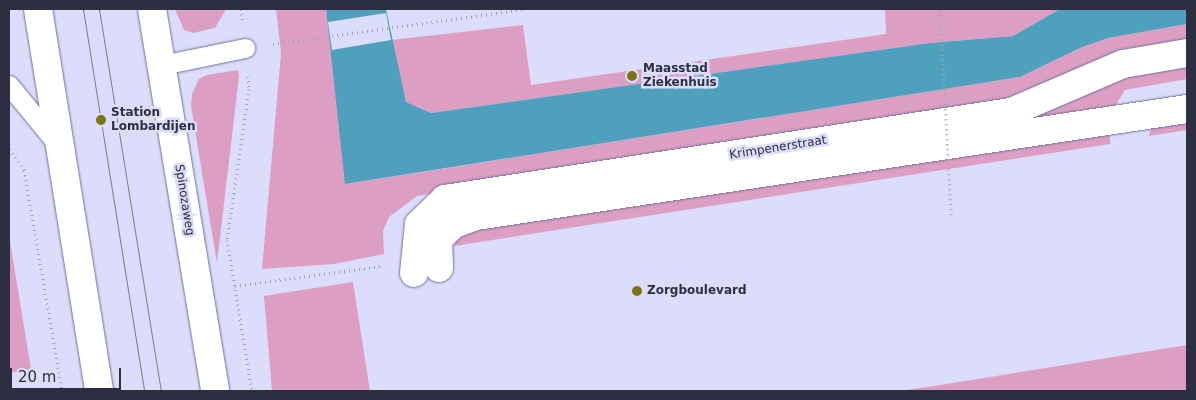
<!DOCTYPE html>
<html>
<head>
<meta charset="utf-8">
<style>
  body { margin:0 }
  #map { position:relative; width:1196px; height:400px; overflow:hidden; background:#dbddfa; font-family:"DejaVu Sans",sans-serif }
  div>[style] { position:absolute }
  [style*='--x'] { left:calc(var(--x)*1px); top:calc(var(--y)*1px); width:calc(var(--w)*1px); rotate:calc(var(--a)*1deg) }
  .green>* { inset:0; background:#dc9fc3 }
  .water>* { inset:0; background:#4ea0bd }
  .pier>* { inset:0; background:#dbddfa }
  .path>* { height:3px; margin-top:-1.5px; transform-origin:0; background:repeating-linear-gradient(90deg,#a1a3bd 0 1px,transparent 0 5px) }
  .roads { filter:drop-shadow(0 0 1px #6f709c) drop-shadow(0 0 1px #6f709c) }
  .lane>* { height:19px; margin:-9.5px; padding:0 9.5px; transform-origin:9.5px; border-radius:9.5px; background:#fff }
  .street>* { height:28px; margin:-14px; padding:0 14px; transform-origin:14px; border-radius:14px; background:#fff }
  .secondary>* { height:28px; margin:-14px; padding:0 14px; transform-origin:14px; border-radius:14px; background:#fff }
  .tram>* { height:1px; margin:-0.5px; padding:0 0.5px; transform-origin:0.5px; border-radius:0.5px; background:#787a91 }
  .path-bridge>* { height:3px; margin-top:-1.5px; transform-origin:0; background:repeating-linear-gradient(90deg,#a1a3bd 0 1px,transparent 0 5px) }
  .dots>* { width:14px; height:14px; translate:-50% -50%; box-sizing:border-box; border:2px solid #dbddfa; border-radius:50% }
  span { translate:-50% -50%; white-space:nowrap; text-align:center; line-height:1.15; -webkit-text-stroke:5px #dbddfa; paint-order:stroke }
  .poi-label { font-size:12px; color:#2d2e41; font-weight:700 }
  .left { translate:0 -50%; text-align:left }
  .street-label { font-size:12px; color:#2d2e41 }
  .frame { position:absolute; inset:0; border:10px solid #2d2e41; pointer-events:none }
  .scale { position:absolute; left:10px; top:368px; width:111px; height:22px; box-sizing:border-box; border:2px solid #2d2e41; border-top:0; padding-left:6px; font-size:15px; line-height:18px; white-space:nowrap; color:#2d2e41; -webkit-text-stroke:4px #dbddfa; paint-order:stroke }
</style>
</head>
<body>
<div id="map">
  <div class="green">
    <i style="clip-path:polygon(175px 9px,225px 9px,225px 11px,215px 28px,193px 33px,184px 30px)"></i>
    <i style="clip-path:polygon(276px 9px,326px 9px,346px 184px,1020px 77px,1080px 48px,1108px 38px,1187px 24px,1187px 45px,1006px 102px,417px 196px,389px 217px,383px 231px,384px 254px,334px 264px,262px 269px,281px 53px)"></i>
    <i style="clip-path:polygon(885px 9px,1060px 9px,1013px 36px,930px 43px,431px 113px,406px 102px,391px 40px,523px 25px,531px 85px,886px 34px)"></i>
    <i style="clip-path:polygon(1187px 67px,1187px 79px,1125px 90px,1114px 108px,1025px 122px,1023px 117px,1109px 80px)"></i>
    <i style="clip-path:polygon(238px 70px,239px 76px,217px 263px,191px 106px,192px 94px,199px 79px,207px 75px)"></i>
    <i style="clip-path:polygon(1187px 121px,1187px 130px,1149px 136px,1151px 127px)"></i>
    <i style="clip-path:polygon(1110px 135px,1110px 144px,454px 246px,460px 233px,749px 186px)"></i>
    <i style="clip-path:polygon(9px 235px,31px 369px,9px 373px)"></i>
    <i style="clip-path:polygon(353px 282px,370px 391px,272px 391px,264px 296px)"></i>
    <i style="clip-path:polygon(1187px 345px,1187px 391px,899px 391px,934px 386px)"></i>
  </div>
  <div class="water">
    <i style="clip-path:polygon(326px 9px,386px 9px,406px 102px,431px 113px,930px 43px,1013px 36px,1060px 9px,1187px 9px,1187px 24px,1108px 38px,1080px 48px,1020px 77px,345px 184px)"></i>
  </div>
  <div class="pier">
    <i style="clip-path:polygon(386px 13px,391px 40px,332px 50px,328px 22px)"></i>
  </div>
  <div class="path">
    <i style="--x:241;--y:9;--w:11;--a:85"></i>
    <i style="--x:273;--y:44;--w:255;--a:-7.9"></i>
    <i style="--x:248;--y:76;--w:13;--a:86"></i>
    <i style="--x:249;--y:89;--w:153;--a:98.3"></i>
    <i style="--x:227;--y:240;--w:153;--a:80.6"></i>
    <i style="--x:9;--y:149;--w:26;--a:54"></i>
    <i style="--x:24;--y:170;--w:224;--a:80.2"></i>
    <i style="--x:235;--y:286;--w:147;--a:-7.8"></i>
  </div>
  <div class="roads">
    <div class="lane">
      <i style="--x:162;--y:65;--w:85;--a:-11.6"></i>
      <i style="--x:9;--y:85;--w:79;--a:50.7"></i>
    </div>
    <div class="street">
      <i style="--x:439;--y:268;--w:25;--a:-92"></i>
      <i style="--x:438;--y:243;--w:8;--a:-67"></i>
      <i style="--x:441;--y:236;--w:18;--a:-43"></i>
      <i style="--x:454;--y:224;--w:23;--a:-20"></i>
      <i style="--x:476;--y:216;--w:719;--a:-8.56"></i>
      <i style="--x:414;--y:273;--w:49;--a:-84.2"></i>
      <i style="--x:419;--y:224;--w:36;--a:-44"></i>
      <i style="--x:445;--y:199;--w:573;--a:-8.74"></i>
      <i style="--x:1011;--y:112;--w:122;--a:-23.2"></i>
      <i style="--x:1123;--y:64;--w:65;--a:-9.8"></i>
    </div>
    <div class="secondary">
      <i style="--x:38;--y:9;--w:387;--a:80.9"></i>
      <i style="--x:152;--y:9;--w:387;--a:80.6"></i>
    </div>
  </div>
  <div class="tram">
    <i style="--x:83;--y:9;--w:387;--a:80.9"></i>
    <i style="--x:99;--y:9;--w:387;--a:80.8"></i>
  </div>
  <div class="path-bridge">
    <i style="--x:940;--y:9;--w:206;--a:86.9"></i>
  </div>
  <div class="dots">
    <i style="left:632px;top:76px;background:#7d7315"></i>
    <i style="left:101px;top:120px;background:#7d7315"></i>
    <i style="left:637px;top:291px;background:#7d7315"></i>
  </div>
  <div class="poi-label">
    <span class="left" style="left:643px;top:76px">Maasstad<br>Ziekenhuis</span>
    <span class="left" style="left:111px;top:120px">Station<br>Lombardijen</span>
    <span class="left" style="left:647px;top:291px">Zorgboulevard</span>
  </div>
  <div class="street-label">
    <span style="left:778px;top:148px;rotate:-9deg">Krimpenerstraat</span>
    <span style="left:184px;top:200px;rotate:81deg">Spinozaweg</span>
  </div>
  <div class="frame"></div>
  <div class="scale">20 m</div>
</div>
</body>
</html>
